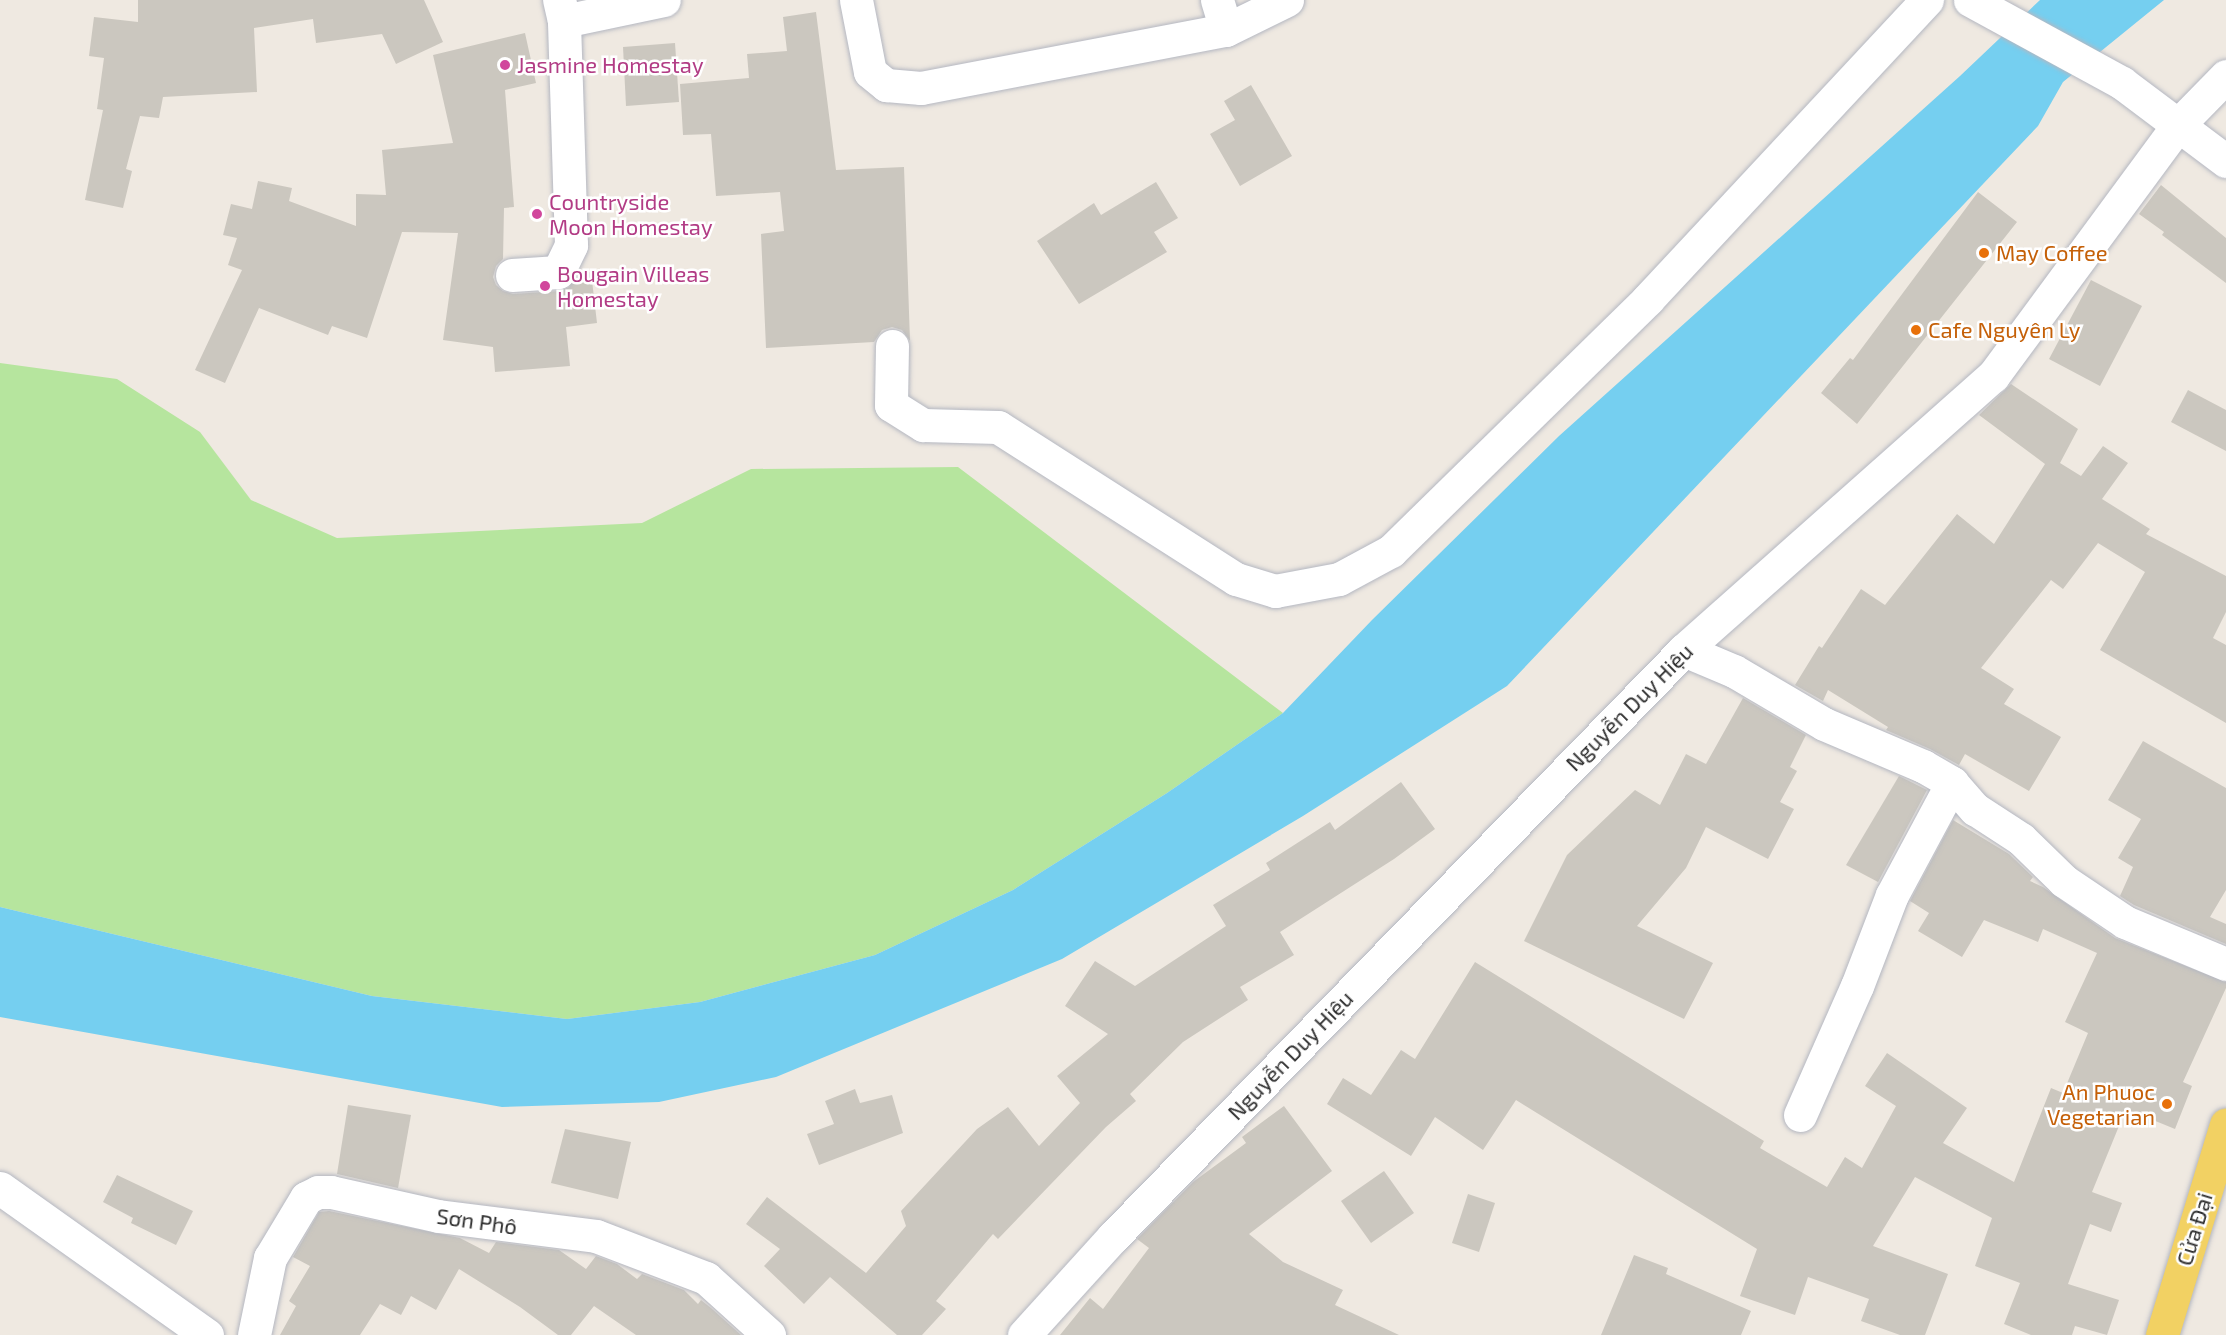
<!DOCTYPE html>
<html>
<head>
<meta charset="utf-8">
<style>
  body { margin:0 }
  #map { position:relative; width:2226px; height:1335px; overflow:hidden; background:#efe9e1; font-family:"Exo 2",sans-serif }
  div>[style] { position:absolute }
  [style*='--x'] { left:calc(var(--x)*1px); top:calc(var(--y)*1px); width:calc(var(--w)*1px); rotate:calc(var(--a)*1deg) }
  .green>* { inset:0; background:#b6e59e }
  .water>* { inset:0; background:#75cff0 }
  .building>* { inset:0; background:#cbc7bf }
  .roads { filter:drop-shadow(0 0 2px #b4b7c1) drop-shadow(0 0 2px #b4b7c1) }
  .street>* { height:33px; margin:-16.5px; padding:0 16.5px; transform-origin:16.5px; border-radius:16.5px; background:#fff }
  .secondary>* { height:33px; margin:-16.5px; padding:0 16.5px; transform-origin:16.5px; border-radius:16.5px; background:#fff }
  .primary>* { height:33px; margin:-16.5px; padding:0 16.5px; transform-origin:16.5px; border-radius:16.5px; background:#f2d163 }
  .dots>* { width:16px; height:16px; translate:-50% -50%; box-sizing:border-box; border:3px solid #fff; border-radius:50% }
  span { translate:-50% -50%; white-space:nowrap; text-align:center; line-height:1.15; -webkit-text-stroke:5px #fff; paint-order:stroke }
  .hotel-label { font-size:22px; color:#b23c85 }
  .left { translate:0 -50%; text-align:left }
  .food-label { font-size:22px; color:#c56008 }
  .right { translate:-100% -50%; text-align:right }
  .street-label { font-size:22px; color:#2e2e2e }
</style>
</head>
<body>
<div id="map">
  <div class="green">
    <i style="clip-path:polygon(0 363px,117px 379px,200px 432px,251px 500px,337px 538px,642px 523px,751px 469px,958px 467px,1283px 713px,1167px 793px,1013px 890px,875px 955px,700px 1002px,567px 1019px,372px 996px,0 907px)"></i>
  </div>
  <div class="water">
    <i style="clip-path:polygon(2040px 0,2164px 0,2063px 82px,2038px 126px,1507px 686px,1303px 816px,1062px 959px,776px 1077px,659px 1102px,502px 1107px,0 1017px,0 907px,372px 996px,567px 1019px,700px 1002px,875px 955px,1013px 890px,1167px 793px,1283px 713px,1372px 620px,1559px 436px,1960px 76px)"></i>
  </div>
  <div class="building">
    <i style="clip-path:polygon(138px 0,424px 0,443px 42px,396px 64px,382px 34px,316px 43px,313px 19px,254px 28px,257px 92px,163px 97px,159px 118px,140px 116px,126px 169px,132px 171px,123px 208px,85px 200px,103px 110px,97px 109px,104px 58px,89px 56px,94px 17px,138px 22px)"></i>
    <i style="clip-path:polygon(816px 12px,836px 170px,904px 167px,910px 341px,902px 330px,892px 327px,882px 330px,874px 342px,766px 348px,761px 234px,784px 231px,780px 192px,716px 196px,711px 134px,683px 135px,680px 84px,749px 78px,747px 54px,787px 51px,783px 17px)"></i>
    <i style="clip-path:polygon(525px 33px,536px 83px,505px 90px,514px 207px,504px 208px,503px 259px,496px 266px,493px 277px,496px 285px,503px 291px,513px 294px,560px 291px,569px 287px,578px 274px,591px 272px,597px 323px,566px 327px,570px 366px,495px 372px,493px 347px,443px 340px,458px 233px,402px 232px,367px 338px,332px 326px,328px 335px,259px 308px,225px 383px,195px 370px,242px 270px,228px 265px,237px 238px,223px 235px,231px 204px,252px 209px,258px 181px,292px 188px,289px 201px,356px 226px,356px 194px,386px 195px,382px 150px,453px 143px,433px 55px)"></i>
    <i style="clip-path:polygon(675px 43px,679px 102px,626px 106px,623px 47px)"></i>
    <i style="clip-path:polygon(1251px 85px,1292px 156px,1240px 186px,1210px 134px,1235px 120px,1224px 101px)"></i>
    <i style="clip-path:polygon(1156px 182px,1178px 218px,1154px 232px,1167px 252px,1079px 304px,1037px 241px,1094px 203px,1101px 215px)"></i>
    <i style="clip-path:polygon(2161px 185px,2226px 238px,2226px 283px,2162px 235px,2164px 232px,2139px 214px)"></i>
    <i style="clip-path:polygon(1978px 192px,2017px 222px,1857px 424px,1821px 393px,1850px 358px,1853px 360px)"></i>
    <i style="clip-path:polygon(2091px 280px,2142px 306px,2100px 386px,2049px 359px)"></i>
    <i style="clip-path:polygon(2011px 384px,2078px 429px,2060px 463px,2081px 476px,2103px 446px,2128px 463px,2102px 499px,2150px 529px,2146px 534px,2226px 576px,2226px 612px,2213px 638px,2226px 645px,2226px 723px,2100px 650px,2145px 572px,2098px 543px,2063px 589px,2051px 580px,1981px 668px,2014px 689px,2004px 704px,2061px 737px,2029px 791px,1965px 754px,1959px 765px,1930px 749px,1886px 730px,1888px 727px,1828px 690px,1823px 701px,1795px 685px,1819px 646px,1822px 648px,1861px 589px,1885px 605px,1957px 514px,1994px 544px,2045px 464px,1979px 415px)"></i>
    <i style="clip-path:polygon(2188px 390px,2226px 410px,2226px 451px,2171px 422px)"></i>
    <i style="clip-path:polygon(1743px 698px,1806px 735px,1790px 767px,1797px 771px,1780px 802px,1794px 809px,1768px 859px,1706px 827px,1686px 868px,1637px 926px,1713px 963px,1684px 1019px,1524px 941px,1567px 855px,1635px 790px,1660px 805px,1686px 754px,1706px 764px)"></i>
    <i style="clip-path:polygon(2143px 741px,2226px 788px,2226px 890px,2210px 917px,2226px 924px,2226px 944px,2134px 905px,2120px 896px,2133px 867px,2118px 858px,2141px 819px,2108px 800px)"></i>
    <i style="clip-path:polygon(1899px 776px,1927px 790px,1878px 882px,1846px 865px)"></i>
    <i style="clip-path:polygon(1401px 782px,1435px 829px,1394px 859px,1280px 932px,1294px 955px,1240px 987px,1248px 1000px,1183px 1042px,1130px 1094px,1136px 1101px,1106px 1127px,998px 1239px,993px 1234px,936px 1301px,946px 1309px,922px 1335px,897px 1335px,830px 1277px,804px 1304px,764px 1266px,780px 1249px,746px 1224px,767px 1197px,866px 1273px,906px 1226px,901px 1211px,977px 1129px,1008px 1107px,1039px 1146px,1080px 1103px,1057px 1076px,1108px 1034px,1065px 1006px,1095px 961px,1135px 986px,1226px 926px,1213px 905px,1270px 870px,1266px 863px,1330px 822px,1335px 830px)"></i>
    <i style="clip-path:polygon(1953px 820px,2009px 854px,2033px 877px,2030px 881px,2043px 887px,2115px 938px,2226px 982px,2226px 988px,2183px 1082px,2192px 1086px,2175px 1129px,2126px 1109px,2092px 1192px,2122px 1203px,2111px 1232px,2090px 1224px,2068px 1284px,2119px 1300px,2107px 1335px,2075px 1326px,2072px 1335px,2031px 1335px,2004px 1324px,2020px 1283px,1975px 1266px,1992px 1218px,1915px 1177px,1873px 1246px,1948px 1274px,1925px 1335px,1900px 1335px,1861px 1321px,1869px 1299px,1808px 1277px,1795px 1315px,1740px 1296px,1757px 1249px,1516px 1100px,1483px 1150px,1435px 1117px,1411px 1156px,1327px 1104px,1343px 1078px,1371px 1095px,1401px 1050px,1415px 1059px,1475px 962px,1764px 1141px,1760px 1148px,1827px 1187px,1845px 1157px,1862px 1168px,1896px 1106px,1865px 1086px,1887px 1053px,1967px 1108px,1943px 1143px,2014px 1182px,2051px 1088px,2063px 1093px,2088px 1033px,2065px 1022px,2097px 953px,2043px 929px,2038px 942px,1984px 920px,1962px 957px,1918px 931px,1929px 913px,1910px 901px)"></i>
    <i style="clip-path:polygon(855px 1089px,860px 1103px,892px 1095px,903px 1133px,819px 1165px,807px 1134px,834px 1124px,825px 1101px)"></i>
    <i style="clip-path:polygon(348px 1105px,411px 1115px,398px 1188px,337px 1174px)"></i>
    <i style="clip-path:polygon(1284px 1106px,1332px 1171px,1249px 1234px,1283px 1262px,1343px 1290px,1335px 1305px,1399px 1335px,1060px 1335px,1090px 1298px,1103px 1309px,1149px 1248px,1137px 1239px,1193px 1182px,1246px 1143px,1242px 1137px)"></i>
    <i style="clip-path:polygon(565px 1129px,631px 1142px,618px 1199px,551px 1183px)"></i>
    <i style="clip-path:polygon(1384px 1171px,1414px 1213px,1371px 1243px,1341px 1201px)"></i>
    <i style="clip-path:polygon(117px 1175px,193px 1211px,176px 1245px,131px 1223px,133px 1218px,103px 1202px)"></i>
    <i style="clip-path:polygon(1468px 1194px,1495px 1203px,1479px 1252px,1452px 1243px)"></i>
    <i style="clip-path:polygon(329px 1211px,460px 1238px,489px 1253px,496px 1242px,559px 1250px,586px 1269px,596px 1256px,617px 1264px,637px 1279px,642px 1274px,684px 1290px,698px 1304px,701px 1300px,711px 1308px,741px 1335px,636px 1335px,594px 1306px,571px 1335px,558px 1335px,520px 1307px,459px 1269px,436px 1310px,411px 1296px,401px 1315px,380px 1304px,360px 1335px,280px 1335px,296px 1306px,289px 1301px,310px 1266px,293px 1257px,319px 1212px)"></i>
    <i style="clip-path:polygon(1634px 1255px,1668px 1268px,1666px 1274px,1751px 1311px,1741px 1335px,1601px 1335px)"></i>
  </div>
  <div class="roads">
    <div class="street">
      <i style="--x:856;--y:0;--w:73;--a:79"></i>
      <i style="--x:870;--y:72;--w:21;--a:39"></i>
      <i style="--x:886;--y:85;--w:35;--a:5"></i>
      <i style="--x:921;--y:88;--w:310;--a:-10.8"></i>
      <i style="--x:1226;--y:30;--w:68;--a:-26.2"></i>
      <i style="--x:1217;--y:0;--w:31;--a:73"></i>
      <i style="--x:564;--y:21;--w:102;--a:-11.9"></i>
      <i style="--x:512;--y:275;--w:46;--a:-3.7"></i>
      <i style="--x:558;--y:272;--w:30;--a:-64"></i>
      <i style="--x:571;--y:245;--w:224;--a:-91.8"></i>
      <i style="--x:564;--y:21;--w:22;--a:-103"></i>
      <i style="--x:892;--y:346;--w:59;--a:91"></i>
      <i style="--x:891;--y:405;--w:38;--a:32"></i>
      <i style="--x:923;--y:425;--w:75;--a:1.5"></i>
      <i style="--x:998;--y:427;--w:282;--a:32.6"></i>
      <i style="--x:1236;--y:579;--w:41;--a:17.1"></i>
      <i style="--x:1275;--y:591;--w:65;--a:-10.6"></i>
      <i style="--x:1339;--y:579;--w:59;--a:-28.3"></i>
      <i style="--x:1391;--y:551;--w:360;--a:-44.4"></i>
      <i style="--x:1648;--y:299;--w:409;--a:-47"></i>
      <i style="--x:1684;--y:650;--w:54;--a:22.8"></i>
      <i style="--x:1734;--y:671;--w:104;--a:30.5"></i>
      <i style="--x:1824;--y:724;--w:108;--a:23"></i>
      <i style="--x:1923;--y:766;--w:34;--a:30"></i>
      <i style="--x:1952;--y:783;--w:35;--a:49"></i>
      <i style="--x:1975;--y:809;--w:55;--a:33.1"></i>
      <i style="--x:2021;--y:839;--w:60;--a:44.3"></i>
      <i style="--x:2064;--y:881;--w:73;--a:33.9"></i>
      <i style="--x:2125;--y:922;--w:109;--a:22.6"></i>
      <i style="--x:1800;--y:1115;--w:141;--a:-66.2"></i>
      <i style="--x:1857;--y:986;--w:97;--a:-69"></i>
      <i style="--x:1892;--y:895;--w:127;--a:-61.8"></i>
      <i style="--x:0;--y:1188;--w:254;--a:35.4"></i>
      <i style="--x:254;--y:1335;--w:79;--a:-78.3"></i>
      <i style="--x:270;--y:1258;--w:70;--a:-59"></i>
      <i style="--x:306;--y:1198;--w:13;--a:-27"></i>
      <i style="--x:318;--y:1192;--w:13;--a:0"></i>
      <i style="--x:331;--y:1192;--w:110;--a:12.6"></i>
      <i style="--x:438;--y:1216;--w:159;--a:7.2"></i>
      <i style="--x:596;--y:1236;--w:118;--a:20.9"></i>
      <i style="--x:706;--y:1278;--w:85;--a:42.1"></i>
    </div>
    <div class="secondary">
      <i style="--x:1970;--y:0;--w:173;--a:28.6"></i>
      <i style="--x:2122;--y:83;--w:130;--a:36.9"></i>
      <i style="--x:1024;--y:1335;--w:132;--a:-47.8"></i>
      <i style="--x:1113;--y:1237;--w:819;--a:-45.79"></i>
      <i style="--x:1684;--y:650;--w:413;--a:-41.6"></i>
      <i style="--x:1993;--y:376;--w:313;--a:-53.6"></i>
      <i style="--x:2179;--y:124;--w:67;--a:-45.6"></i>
    </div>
    <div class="primary">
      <i style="--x:2162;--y:1335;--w:220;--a:-73.1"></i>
    </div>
  </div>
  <div class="dots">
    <i style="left:505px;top:65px;background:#d1479c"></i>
    <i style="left:537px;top:214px;background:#d1479c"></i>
    <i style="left:1984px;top:253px;background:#e8710a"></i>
    <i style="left:545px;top:286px;background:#d1479c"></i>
    <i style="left:1916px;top:330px;background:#e8710a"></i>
    <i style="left:2167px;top:1104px;background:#e8710a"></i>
  </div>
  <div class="hotel-label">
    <span class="left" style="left:517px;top:65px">Jasmine Homestay</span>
    <span class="left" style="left:549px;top:214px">Countryside<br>Moon Homestay</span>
    <span class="left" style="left:557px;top:286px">Bougain Villeas<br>Homestay</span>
  </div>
  <div class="food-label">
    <span class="left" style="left:1996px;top:253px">May Coffee</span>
    <span class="left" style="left:1928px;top:330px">Cafe Nguyên Ly</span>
    <span class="right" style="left:2155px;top:1104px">An Phuoc<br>Vegetarian</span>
  </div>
  <div class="street-label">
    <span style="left:1629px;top:707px;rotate:-45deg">Nguyễn Duy Hiệu</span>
    <span style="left:1290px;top:1055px;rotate:-46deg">Nguyễn Duy Hiệu</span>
    <span style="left:477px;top:1221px;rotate:8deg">Sơn Phô</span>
    <span style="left:2194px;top:1229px;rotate:-73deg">Cửa Đại</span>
  </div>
</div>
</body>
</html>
